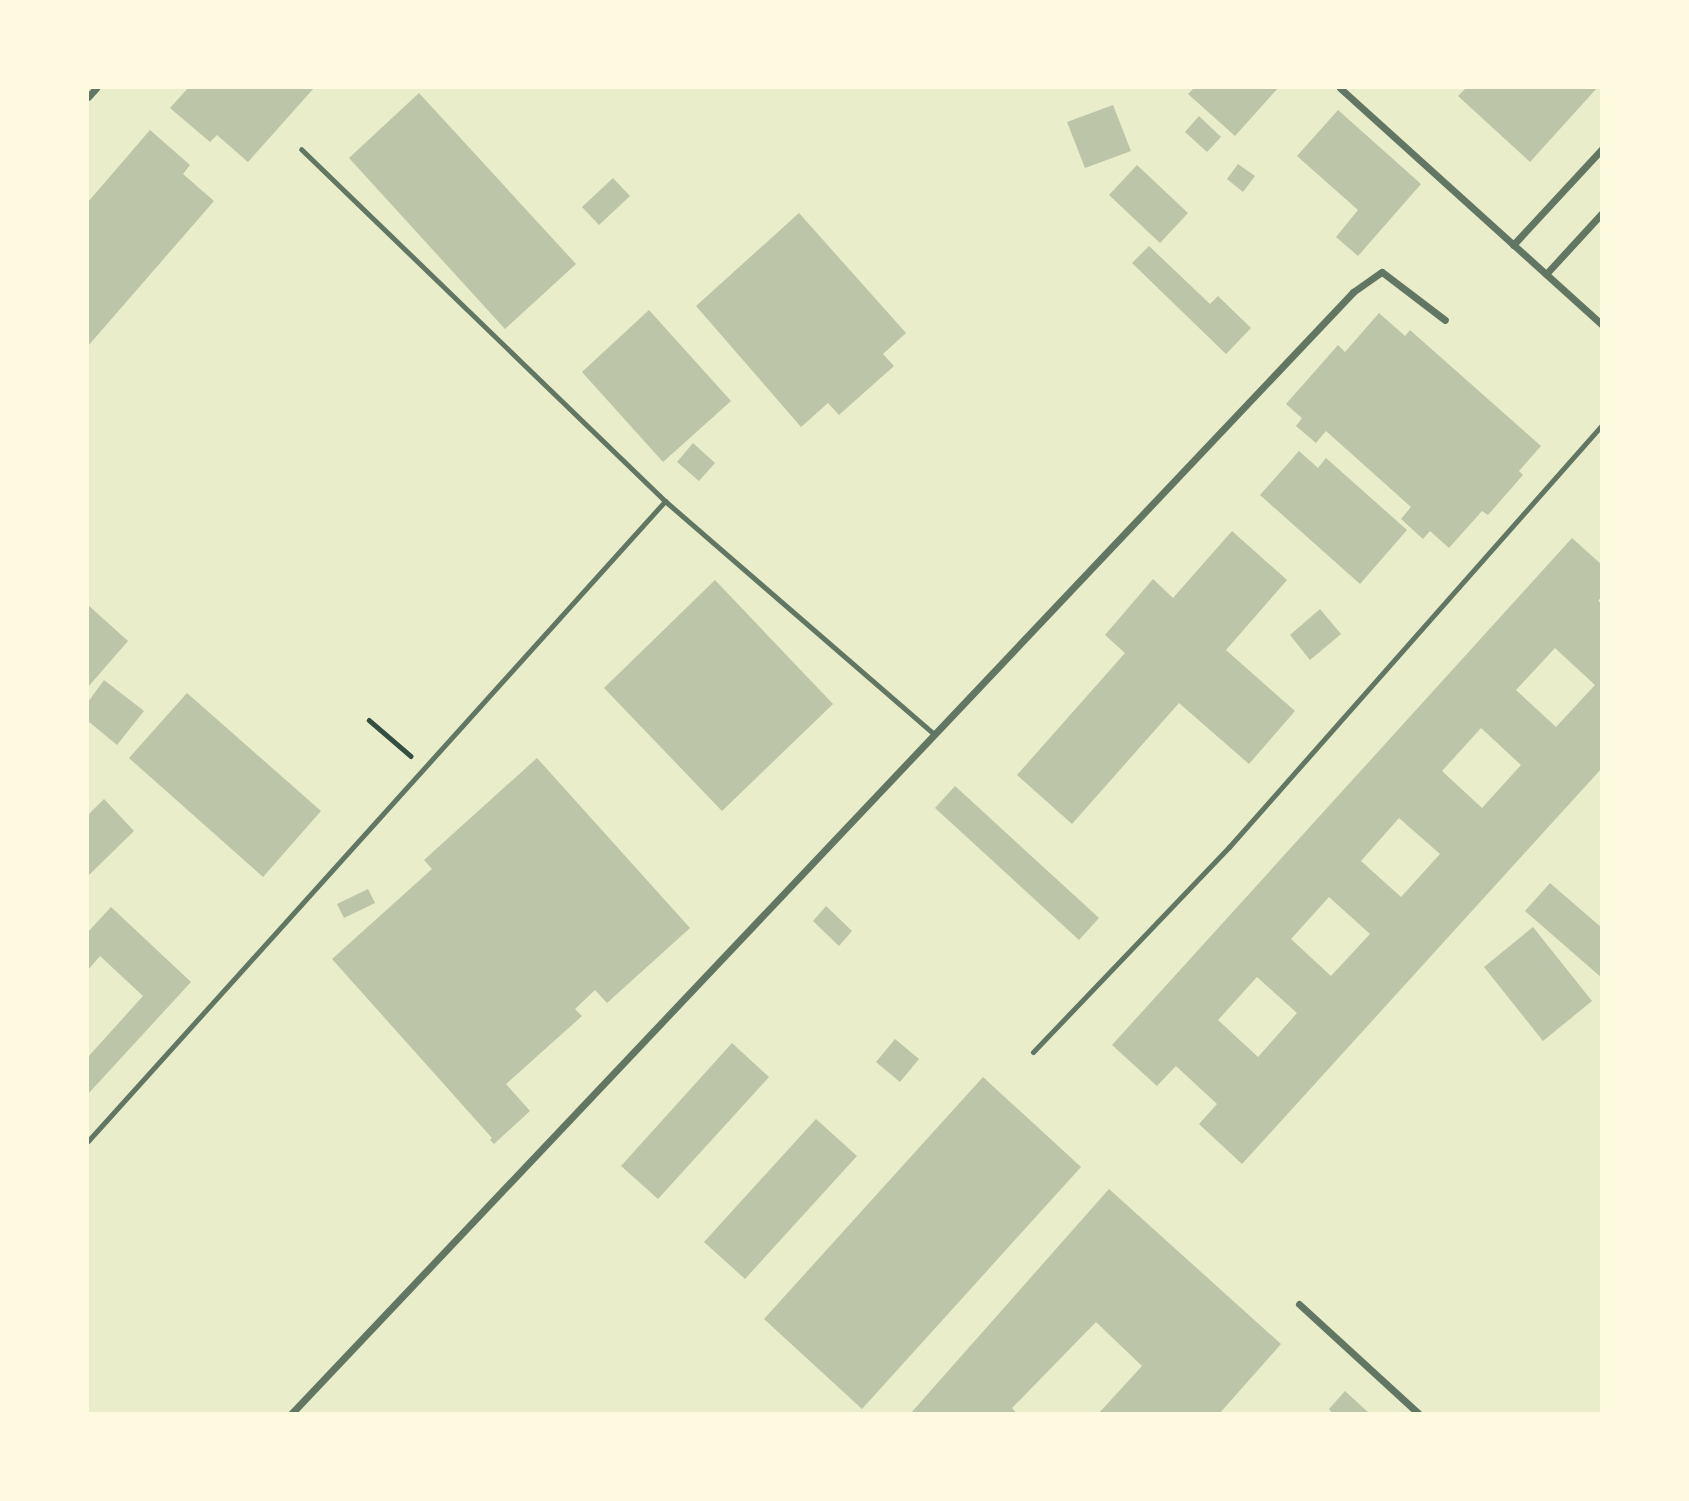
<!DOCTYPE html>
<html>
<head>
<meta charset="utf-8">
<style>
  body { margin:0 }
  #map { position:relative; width:1689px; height:1501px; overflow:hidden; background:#e9edc9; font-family:Rubik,sans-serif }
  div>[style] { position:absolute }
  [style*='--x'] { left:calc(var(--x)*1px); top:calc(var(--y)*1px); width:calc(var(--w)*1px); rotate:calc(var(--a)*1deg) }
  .building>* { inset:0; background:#bcc5a7 }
  .path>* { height:4.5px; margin:-2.25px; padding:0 2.25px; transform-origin:2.25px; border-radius:2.25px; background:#344e41 }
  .service>* { height:5px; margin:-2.5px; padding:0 2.5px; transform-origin:2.5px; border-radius:2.5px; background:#617663 }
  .minor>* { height:7px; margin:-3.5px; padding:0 3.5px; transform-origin:3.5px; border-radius:3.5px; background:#617663 }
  span { translate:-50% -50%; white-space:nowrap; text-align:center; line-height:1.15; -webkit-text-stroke:6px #fefae0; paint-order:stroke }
  .frame { position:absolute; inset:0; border:89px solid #fefae0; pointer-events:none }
</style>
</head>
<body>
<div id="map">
  <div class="building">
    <i style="clip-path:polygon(188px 88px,314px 88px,248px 162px,217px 135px,210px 142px,170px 108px)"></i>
    <i style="clip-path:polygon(1194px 88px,1278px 88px,1235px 136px,1188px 94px)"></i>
    <i style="clip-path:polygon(1466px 88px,1597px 88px,1530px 162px,1458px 96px)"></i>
    <i style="clip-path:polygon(419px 93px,576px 264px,505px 329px,349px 158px)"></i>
    <i style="clip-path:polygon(1113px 105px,1131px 151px,1085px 168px,1067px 122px)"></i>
    <i style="clip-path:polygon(1338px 110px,1421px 184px,1358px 256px,1336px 237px,1358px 210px,1297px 156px)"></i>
    <i style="clip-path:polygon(1199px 116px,1221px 137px,1207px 152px,1185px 132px)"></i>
    <i style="clip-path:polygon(150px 130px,190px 165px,183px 174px,214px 201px,88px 346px,88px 202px)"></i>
    <i style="clip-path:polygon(1238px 164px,1255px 176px,1243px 192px,1227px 179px)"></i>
    <i style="clip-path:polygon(1137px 165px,1188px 213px,1160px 243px,1109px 195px)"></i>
    <i style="clip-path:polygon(613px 178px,630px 196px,599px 225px,582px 207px)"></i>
    <i style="clip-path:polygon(799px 213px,906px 333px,883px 354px,894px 366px,839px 415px,828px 403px,801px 427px,696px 306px)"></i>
    <i style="clip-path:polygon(1149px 246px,1210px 304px,1218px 296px,1251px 328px,1226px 354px,1132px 263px)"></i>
    <i style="clip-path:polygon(649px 310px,731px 401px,663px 462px,582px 372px)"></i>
    <i style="clip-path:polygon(1379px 313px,1405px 336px,1410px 330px,1541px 446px,1519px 471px,1523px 475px,1488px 515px,1482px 511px,1449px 548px,1430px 531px,1423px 539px,1401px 519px,1411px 507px,1326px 431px,1316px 443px,1296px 426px,1302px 418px,1286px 404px,1338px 345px,1345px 352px)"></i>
    <i style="clip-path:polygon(693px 443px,715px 463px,699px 481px,677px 462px)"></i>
    <i style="clip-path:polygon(1299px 451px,1318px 468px,1326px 458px,1407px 530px,1360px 584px,1260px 495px)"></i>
    <i style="clip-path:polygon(1232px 531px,1287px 580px,1226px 650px,1295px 711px,1249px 764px,1179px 703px,1072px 824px,1017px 775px,1125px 653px,1105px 635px,1153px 579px,1173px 598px)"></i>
    <i style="clip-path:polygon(evenodd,1572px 538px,1602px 565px,1602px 596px,1598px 601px,1602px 604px,1602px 768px,1242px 1164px,1199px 1124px,1217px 1104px,1176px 1066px,1157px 1086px,1112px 1045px,1572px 538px,1555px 648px,1595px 685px,1556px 727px,1516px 690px,1555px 648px,1572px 538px,1481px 728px,1521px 765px,1482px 808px,1442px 771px,1481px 728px,1572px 538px,1399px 818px,1440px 854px,1401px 897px,1361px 861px,1399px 818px,1572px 538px,1329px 897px,1370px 934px,1331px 976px,1291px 939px,1329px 897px,1572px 538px,1257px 977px,1297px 1013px,1258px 1057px,1218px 1020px,1257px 977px)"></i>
    <i style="clip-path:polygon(715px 580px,833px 704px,722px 811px,604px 688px)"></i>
    <i style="clip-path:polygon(88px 605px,128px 641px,88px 687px)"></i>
    <i style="clip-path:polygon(1320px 609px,1341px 634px,1310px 660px,1290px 635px)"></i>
    <i style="clip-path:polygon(104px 680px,144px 711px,117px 745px,88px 721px,88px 702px)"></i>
    <i style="clip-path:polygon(187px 693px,321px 811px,263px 877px,129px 758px)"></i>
    <i style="clip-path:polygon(537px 758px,690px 928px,607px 1003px,595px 990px,575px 1009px,582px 1016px,506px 1084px,530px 1111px,494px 1144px,490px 1140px,492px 1138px,332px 959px,432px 869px,424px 860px)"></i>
    <i style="clip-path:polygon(955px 786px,1099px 918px,1079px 940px,935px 808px)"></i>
    <i style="clip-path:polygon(104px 799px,134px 831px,88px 876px,88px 815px)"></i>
    <i style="clip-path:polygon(1550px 883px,1602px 928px,1602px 978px,1525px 911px)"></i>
    <i style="clip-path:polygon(368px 889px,375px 903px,344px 918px,337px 904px)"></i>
    <i style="clip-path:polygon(826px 906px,852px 931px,839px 946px,813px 921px)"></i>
    <i style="clip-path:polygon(111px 907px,191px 982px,88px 1094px,88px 1057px,143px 996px,100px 956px,88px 970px,88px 932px)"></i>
    <i style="clip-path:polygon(1533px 927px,1592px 1001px,1543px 1041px,1484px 967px)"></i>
    <i style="clip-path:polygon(895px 1039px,919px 1059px,900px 1082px,876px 1062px)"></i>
    <i style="clip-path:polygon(732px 1043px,769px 1077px,658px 1199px,621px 1166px)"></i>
    <i style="clip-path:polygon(983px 1077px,1081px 1167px,862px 1409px,764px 1319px)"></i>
    <i style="clip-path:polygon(816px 1119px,857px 1156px,745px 1279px,704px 1242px)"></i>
    <i style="clip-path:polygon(1109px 1189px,1281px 1344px,1219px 1414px,1098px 1414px,1142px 1366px,1096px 1322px,1012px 1408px,1017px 1414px,910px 1414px)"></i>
    <i style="clip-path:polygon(1345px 1391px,1370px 1414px,1333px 1414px,1329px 1409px)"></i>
  </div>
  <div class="path">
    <i style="--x:369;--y:720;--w:55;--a:40.6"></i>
  </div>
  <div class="service">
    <i style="--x:665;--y:501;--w:356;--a:40.9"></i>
    <i style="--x:1033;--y:1052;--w:284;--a:-46.3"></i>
    <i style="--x:1229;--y:847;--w:563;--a:-48.53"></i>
    <i style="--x:88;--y:1141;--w:862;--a:-47.96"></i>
    <i style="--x:665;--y:501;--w:506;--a:-135.96"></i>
  </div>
  <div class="minor">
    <i style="--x:1340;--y:88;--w:353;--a:42.1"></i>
    <i style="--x:88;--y:97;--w:12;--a:-48"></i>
    <i style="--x:1513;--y:245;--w:131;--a:-47.2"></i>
    <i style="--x:1546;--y:274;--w:83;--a:-47.4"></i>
    <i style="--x:1299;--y:1304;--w:163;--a:42.5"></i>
    <i style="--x:291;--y:1414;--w:1545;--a:-46.57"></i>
    <i style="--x:1353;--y:292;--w:35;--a:-35"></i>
    <i style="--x:1382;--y:272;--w:79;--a:37.3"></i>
  </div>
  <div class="frame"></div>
</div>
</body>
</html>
